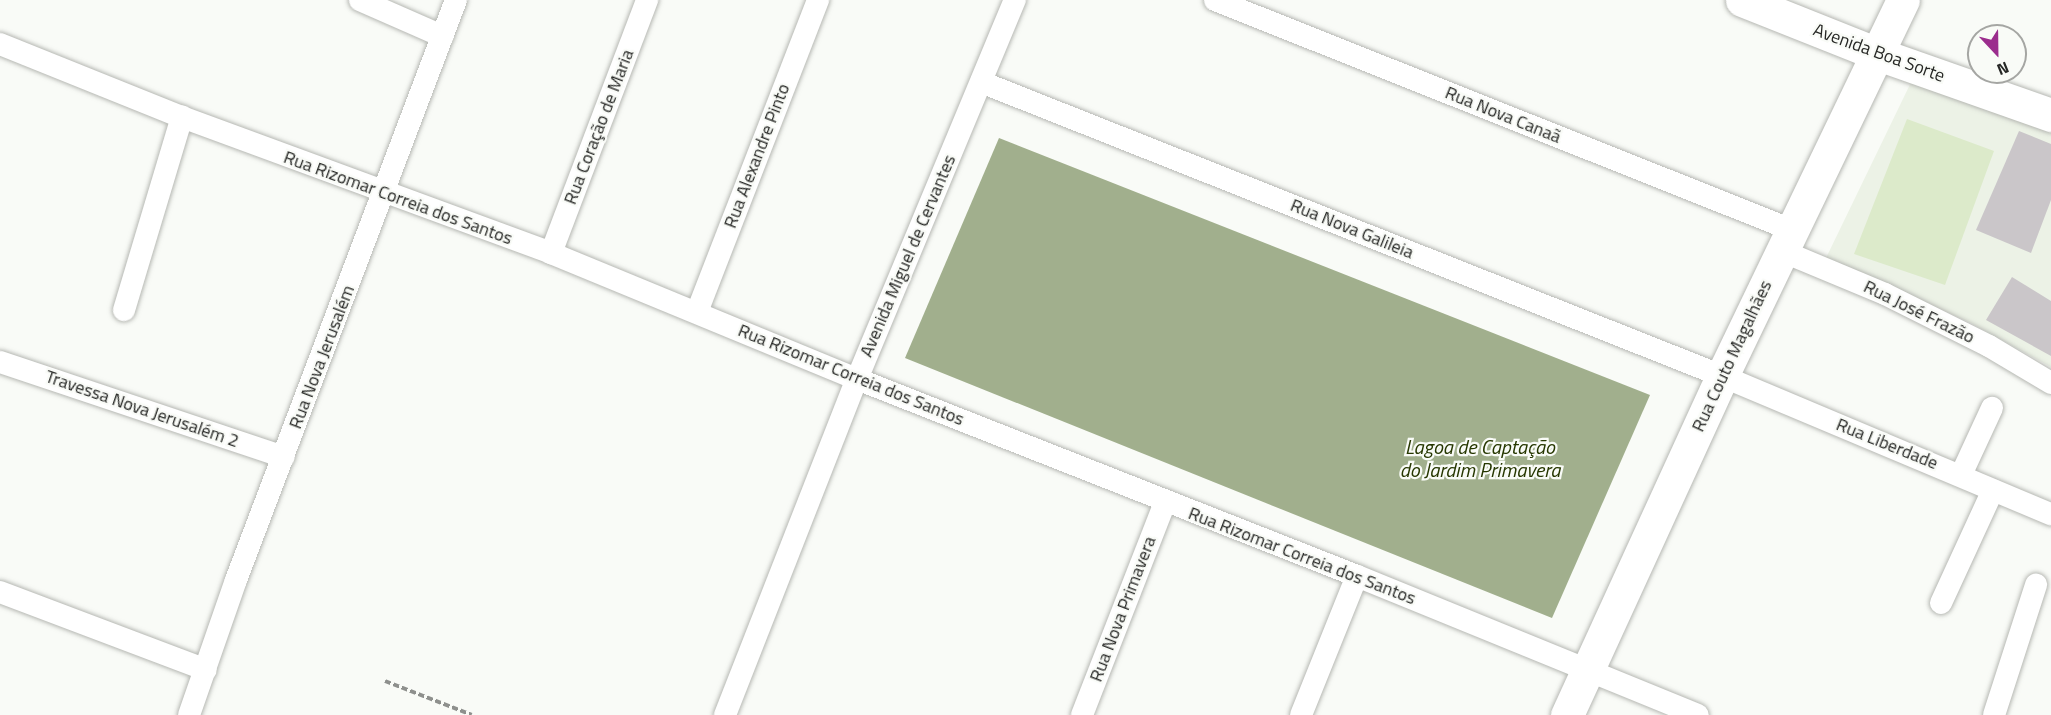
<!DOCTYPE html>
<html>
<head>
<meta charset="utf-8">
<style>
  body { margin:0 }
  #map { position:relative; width:2051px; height:715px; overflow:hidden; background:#f9fbf7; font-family:"Titillium Web",sans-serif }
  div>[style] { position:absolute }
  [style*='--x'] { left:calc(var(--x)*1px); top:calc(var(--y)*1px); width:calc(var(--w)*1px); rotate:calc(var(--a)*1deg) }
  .built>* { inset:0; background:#ecf2e6 }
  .green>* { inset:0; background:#dceaca }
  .water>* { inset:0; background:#a1af8d }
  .building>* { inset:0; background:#cac6c9 }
  .path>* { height:4px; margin-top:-2px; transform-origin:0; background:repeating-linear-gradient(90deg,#8e908d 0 6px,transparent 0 9px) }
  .roads { filter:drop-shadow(0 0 2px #b6b8b3) drop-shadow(0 0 2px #b6b8b3) }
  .street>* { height:22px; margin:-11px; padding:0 11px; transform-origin:11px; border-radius:11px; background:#fff }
  .secondary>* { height:33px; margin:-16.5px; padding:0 16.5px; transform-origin:16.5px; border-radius:16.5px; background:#fff }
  span { translate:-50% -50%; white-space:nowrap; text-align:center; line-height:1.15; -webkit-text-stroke:4.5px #f9fbf7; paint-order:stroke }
  .street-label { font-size:18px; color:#262725 }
  .water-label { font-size:20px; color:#263700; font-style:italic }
  .north { position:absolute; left:1967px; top:24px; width:60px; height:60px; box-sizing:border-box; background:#f9fbf7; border:2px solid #a5a6a3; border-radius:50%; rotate:158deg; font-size:16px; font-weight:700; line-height:24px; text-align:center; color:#262725 }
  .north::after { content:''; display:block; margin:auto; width:21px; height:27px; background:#9b2d8d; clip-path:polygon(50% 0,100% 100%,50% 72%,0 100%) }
</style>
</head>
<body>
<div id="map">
  <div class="built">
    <i style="clip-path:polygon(1916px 72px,2051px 123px,2051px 367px,1971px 323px,1826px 258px)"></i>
  </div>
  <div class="green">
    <i style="clip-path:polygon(1907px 119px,1994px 151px,1945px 285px,1854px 254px)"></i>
  </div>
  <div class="water">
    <i style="clip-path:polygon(999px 138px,1650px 395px,1552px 618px,905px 358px)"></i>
  </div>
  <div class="building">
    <i style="clip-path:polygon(2019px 131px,2051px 144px,2051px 200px,2031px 253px,1976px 230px)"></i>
    <i style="clip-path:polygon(2012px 277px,2051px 301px,2051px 356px,1986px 320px)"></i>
  </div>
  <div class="path">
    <i style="--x:385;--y:681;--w:93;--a:21.3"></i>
  </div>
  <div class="roads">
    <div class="street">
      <i style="--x:360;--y:0;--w:90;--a:23.7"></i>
      <i style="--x:1215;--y:0;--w:621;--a:21.73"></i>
      <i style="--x:0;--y:44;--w:196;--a:21.9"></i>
      <i style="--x:182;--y:117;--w:393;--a:20.2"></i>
      <i style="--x:551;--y:253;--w:331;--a:22.4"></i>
      <i style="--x:857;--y:379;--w:537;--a:21.5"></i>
      <i style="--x:1357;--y:576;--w:368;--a:22.2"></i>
      <i style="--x:981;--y:82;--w:797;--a:21.64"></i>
      <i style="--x:1722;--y:376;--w:357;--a:22.8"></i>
      <i style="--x:1782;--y:251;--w:112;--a:22.7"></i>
      <i style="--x:1885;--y:294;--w:116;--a:26.6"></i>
      <i style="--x:1989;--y:346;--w:72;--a:30.8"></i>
      <i style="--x:551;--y:253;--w:271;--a:-69.2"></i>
      <i style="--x:124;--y:310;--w:202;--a:-73.3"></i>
      <i style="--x:697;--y:312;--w:335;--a:-68.8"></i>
      <i style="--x:0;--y:362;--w:299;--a:18.5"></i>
      <i style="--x:1961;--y:475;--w:74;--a:-65.2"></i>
      <i style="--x:0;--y:592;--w:220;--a:20.7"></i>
      <i style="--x:1941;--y:603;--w:124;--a:-65.3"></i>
      <i style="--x:189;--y:715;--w:143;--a:-70.8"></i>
      <i style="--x:236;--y:580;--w:620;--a:-69.23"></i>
      <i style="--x:725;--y:715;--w:361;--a:-68.6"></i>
      <i style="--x:857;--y:379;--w:411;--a:-67.4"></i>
      <i style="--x:1082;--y:715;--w:229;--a:-68.7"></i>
      <i style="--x:1301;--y:715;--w:150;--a:-68.1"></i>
      <i style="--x:1994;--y:715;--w:137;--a:-72.1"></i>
    </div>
    <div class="secondary">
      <i style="--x:1742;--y:0;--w:143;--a:21.7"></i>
      <i style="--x:1875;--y:53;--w:187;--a:19.4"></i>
      <i style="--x:1567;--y:715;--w:373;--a:-65.4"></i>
      <i style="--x:1722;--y:376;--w:417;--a:-64.3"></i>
    </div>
  </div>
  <div class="street-label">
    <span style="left:1879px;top:53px;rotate:20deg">Avenida Boa Sorte</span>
    <span style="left:1503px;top:115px;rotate:22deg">Rua Nova Canaã</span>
    <span style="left:599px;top:127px;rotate:-69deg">Rua Coração de Maria</span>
    <span style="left:757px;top:156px;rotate:-69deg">Rua Alexandre Pinto</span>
    <span style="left:398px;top:198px;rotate:20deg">Rua Rizomar Correia dos Santos</span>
    <span style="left:1352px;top:229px;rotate:22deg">Rua Nova Galileia</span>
    <span style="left:908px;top:256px;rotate:-67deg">Avenida Miguel de Cervantes</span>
    <span style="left:1919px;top:312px;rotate:26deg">Rua José Frazão</span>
    <span style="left:1732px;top:356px;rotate:-65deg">Rua Couto Magalhães</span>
    <span style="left:322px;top:357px;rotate:-69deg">Rua Nova Jerusalém</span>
    <span style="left:851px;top:375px;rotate:22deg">Rua Rizomar Correia dos Santos</span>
    <span style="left:142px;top:409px;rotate:19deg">Travessa Nova Jerusalém 2</span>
    <span style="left:1887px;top:444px;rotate:22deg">Rua Liberdade</span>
    <span style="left:1302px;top:556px;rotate:21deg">Rua Rizomar Correia dos Santos</span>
    <span style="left:1123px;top:609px;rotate:-69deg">Rua Nova Primavera</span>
  </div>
  <div class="water-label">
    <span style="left:1480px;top:458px">Lagoa de Captação<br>do Jardim Primavera</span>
  </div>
  <div class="north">N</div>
</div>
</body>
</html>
